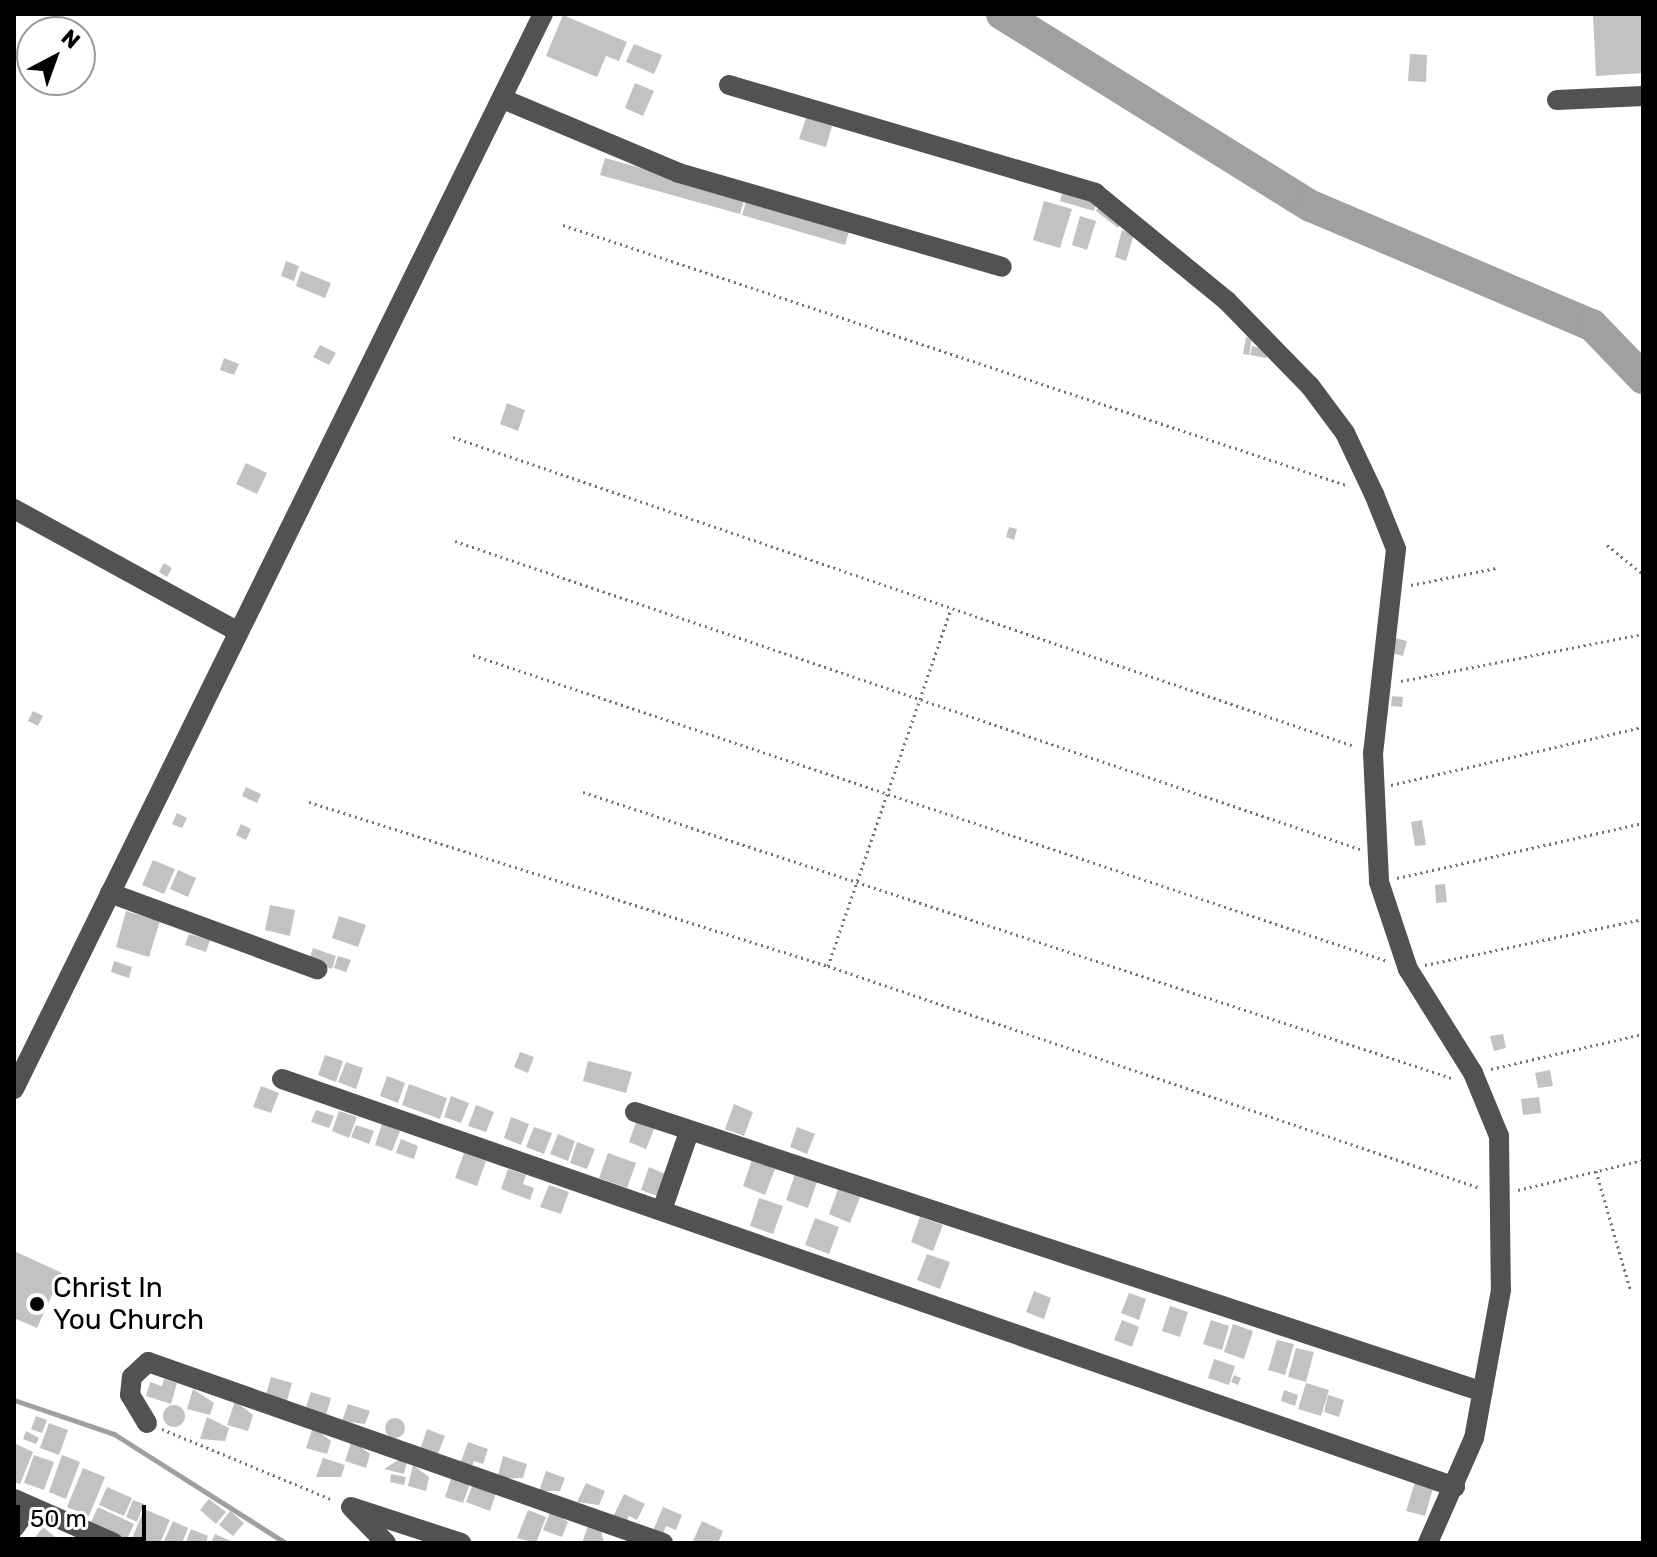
<!DOCTYPE html>
<html>
<head>
<meta charset="utf-8">
<style>
  body { margin:0 }
  #map { position:relative; width:1657px; height:1557px; overflow:hidden; background:#fff; font-family:Rubik,sans-serif }
  div>[style] { position:absolute }
  [style*='--x'] { left:calc(var(--x)*1px); top:calc(var(--y)*1px); width:calc(var(--w)*1px); rotate:calc(var(--a)*1deg) }
  .stream>* { height:5px; margin:-2.5px; padding:0 2.5px; transform-origin:2.5px; border-radius:2.5px; background:#a0a0a0 }
  .river>* { height:32px; margin:-16px; padding:0 16px; transform-origin:16px; border-radius:16px; background:#a0a0a0 }
  .building>* { inset:0; background:#c2c2c2 }
  .round { border-radius:50% }
  .path>* { height:3px; margin-top:-1.5px; transform-origin:0; background:repeating-linear-gradient(90deg,#747474 0 2px,transparent 0 6px) }
  .minor>* { height:20px; margin:-10px; padding:0 10px; transform-origin:10px; border-radius:10px; background:#525252 }
  .dots>* { width:22px; height:22px; translate:-50% -50%; box-sizing:border-box; border:4px solid #fff; border-radius:50% }
  span { translate:-50% -50%; white-space:nowrap; text-align:center; line-height:1.15; -webkit-text-stroke:6px #fff; paint-order:stroke }
  .poi-label { font-size:28px; color:#000 }
  .left { translate:0 -50%; text-align:left }
  .frame { position:absolute; inset:0; border:16px solid #000; pointer-events:none }
  .north { position:absolute; left:16px; top:16px; width:80px; height:80px; box-sizing:border-box; background:#fff; border:2px solid #999; border-radius:50%; rotate:41deg; font-size:22px; font-weight:700; line-height:32px; text-align:center; color:#000 }
  .north::after { content:''; display:block; margin:auto; width:28px; height:36px; background:#000; clip-path:polygon(50% 0,100% 100%,50% 72%,0 100%) }
  .scale { position:absolute; left:16px; top:1505px; width:130px; height:36px; box-sizing:border-box; border:4px solid #000; border-top:0; padding-left:10px; font-size:24px; line-height:28px; white-space:nowrap; color:#000; -webkit-text-stroke:6px #fff; paint-order:stroke }
</style>
</head>
<body>
<div id="map">
  <div class="stream">
    <i style="--x:14;--y:1400;--w:106;--a:18.8"></i>
    <i style="--x:114;--y:1434;--w:204;--a:32.4"></i>
  </div>
  <div class="river">
    <i style="--x:1002;--y:14;--w:364;--a:31.9"></i>
    <i style="--x:1311;--y:206;--w:305;--a:23"></i>
    <i style="--x:1592;--y:325;--w:74;--a:46.1"></i>
  </div>
  <div class="building">
    <i style="clip-path:polygon(1593px 14px,1643px 14px,1643px 73px,1596px 76px)"></i>
    <i style="clip-path:polygon(563px 15px,627px 42px,619px 61px,606px 56px,597px 77px,546px 56px)"></i>
    <i style="clip-path:polygon(634px 44px,662px 55px,654px 74px,626px 62px)"></i>
    <i style="clip-path:polygon(1410px 54px,1427px 55px,1426px 82px,1408px 81px)"></i>
    <i style="clip-path:polygon(635px 83px,654px 91px,643px 116px,625px 108px)"></i>
    <i style="clip-path:polygon(806px 118px,832px 126px,826px 147px,799px 139px)"></i>
    <i style="clip-path:polygon(605px 158px,745px 197px,740px 214px,600px 175px)"></i>
    <i style="clip-path:polygon(1063px 191px,1097px 201px,1094px 211px,1060px 201px)"></i>
    <i style="clip-path:polygon(747px 198px,850px 228px,845px 245px,742px 215px)"></i>
    <i style="clip-path:polygon(1044px 201px,1072px 209px,1060px 248px,1033px 240px)"></i>
    <i style="clip-path:polygon(1101px 204px,1123px 221px,1118px 228px,1096px 211px)"></i>
    <i style="clip-path:polygon(1080px 216px,1096px 221px,1087px 250px,1072px 245px)"></i>
    <i style="clip-path:polygon(1122px 230px,1134px 234px,1126px 261px,1115px 257px)"></i>
    <i style="clip-path:polygon(286px 261px,299px 266px,294px 281px,281px 276px)"></i>
    <i style="clip-path:polygon(301px 271px,331px 283px,325px 298px,296px 286px)"></i>
    <i style="clip-path:polygon(1246px 337px,1252px 338px,1249px 355px,1243px 354px)"></i>
    <i style="clip-path:polygon(320px 345px,336px 353px,329px 365px,313px 357px)"></i>
    <i style="clip-path:polygon(1252px 346px,1268px 350px,1266px 358px,1250px 355px)"></i>
    <i style="clip-path:polygon(224px 358px,239px 364px,234px 375px,220px 370px)"></i>
    <i style="clip-path:polygon(507px 403px,525px 410px,518px 431px,500px 424px)"></i>
    <i style="clip-path:polygon(246px 463px,267px 473px,257px 494px,236px 484px)"></i>
    <i style="clip-path:polygon(1009px 527px,1017px 529px,1014px 540px,1006px 537px)"></i>
    <i style="clip-path:polygon(164px 563px,172px 568px,167px 577px,159px 572px)"></i>
    <i style="clip-path:polygon(1395px 638px,1407px 641px,1403px 656px,1392px 653px)"></i>
    <i style="clip-path:polygon(1392px 696px,1403px 697px,1402px 707px,1391px 706px)"></i>
    <i style="clip-path:polygon(33px 711px,43px 716px,38px 726px,28px 721px)"></i>
    <i style="clip-path:polygon(246px 787px,261px 794px,257px 803px,242px 796px)"></i>
    <i style="clip-path:polygon(177px 813px,187px 818px,182px 828px,172px 824px)"></i>
    <i style="clip-path:polygon(1422px 820px,1426px 845px,1415px 846px,1411px 822px)"></i>
    <i style="clip-path:polygon(241px 824px,251px 829px,246px 840px,236px 835px)"></i>
    <i style="clip-path:polygon(153px 860px,175px 869px,164px 894px,142px 885px)"></i>
    <i style="clip-path:polygon(178px 870px,196px 878px,188px 897px,170px 889px)"></i>
    <i style="clip-path:polygon(1445px 884px,1447px 902px,1436px 903px,1435px 885px)"></i>
    <i style="clip-path:polygon(270px 905px,295px 910px,290px 936px,265px 930px)"></i>
    <i style="clip-path:polygon(126px 911px,160px 921px,149px 957px,116px 947px)"></i>
    <i style="clip-path:polygon(339px 916px,366px 925px,358px 947px,332px 938px)"></i>
    <i style="clip-path:polygon(189px 934px,210px 940px,206px 952px,185px 945px)"></i>
    <i style="clip-path:polygon(313px 948px,336px 956px,332px 969px,309px 961px)"></i>
    <i style="clip-path:polygon(338px 956px,351px 960px,346px 972px,334px 968px)"></i>
    <i style="clip-path:polygon(114px 961px,132px 967px,129px 978px,111px 972px)"></i>
    <i style="clip-path:polygon(1503px 1034px,1506px 1048px,1494px 1051px,1490px 1036px)"></i>
    <i style="clip-path:polygon(520px 1052px,534px 1057px,528px 1073px,514px 1067px)"></i>
    <i style="clip-path:polygon(325px 1055px,343px 1061px,336px 1082px,318px 1075px)"></i>
    <i style="clip-path:polygon(588px 1061px,632px 1072px,626px 1093px,583px 1081px)"></i>
    <i style="clip-path:polygon(346px 1062px,363px 1068px,356px 1089px,338px 1082px)"></i>
    <i style="clip-path:polygon(1550px 1070px,1553px 1086px,1538px 1088px,1535px 1073px)"></i>
    <i style="clip-path:polygon(387px 1076px,405px 1083px,398px 1103px,380px 1096px)"></i>
    <i style="clip-path:polygon(409px 1084px,447px 1098px,440px 1119px,402px 1105px)"></i>
    <i style="clip-path:polygon(261px 1086px,279px 1093px,271px 1113px,253px 1107px)"></i>
    <i style="clip-path:polygon(451px 1096px,469px 1103px,461px 1123px,444px 1117px)"></i>
    <i style="clip-path:polygon(1539px 1097px,1541px 1113px,1523px 1115px,1521px 1099px)"></i>
    <i style="clip-path:polygon(734px 1104px,753px 1112px,744px 1136px,725px 1129px)"></i>
    <i style="clip-path:polygon(476px 1105px,494px 1112px,486px 1132px,468px 1126px)"></i>
    <i style="clip-path:polygon(316px 1110px,334px 1116px,329px 1128px,311px 1122px)"></i>
    <i style="clip-path:polygon(339px 1111px,357px 1117px,349px 1138px,332px 1131px)"></i>
    <i style="clip-path:polygon(511px 1117px,529px 1124px,521px 1145px,504px 1138px)"></i>
    <i style="clip-path:polygon(636px 1122px,654px 1129px,646px 1149px,629px 1142px)"></i>
    <i style="clip-path:polygon(382px 1124px,400px 1131px,392px 1151px,375px 1145px)"></i>
    <i style="clip-path:polygon(356px 1125px,374px 1131px,369px 1144px,351px 1137px)"></i>
    <i style="clip-path:polygon(534px 1127px,552px 1133px,544px 1154px,526px 1147px)"></i>
    <i style="clip-path:polygon(797px 1127px,815px 1134px,807px 1154px,790px 1147px)"></i>
    <i style="clip-path:polygon(558px 1134px,575px 1141px,568px 1161px,550px 1154px)"></i>
    <i style="clip-path:polygon(401px 1139px,418px 1146px,414px 1159px,396px 1153px)"></i>
    <i style="clip-path:polygon(577px 1142px,595px 1149px,587px 1169px,570px 1163px)"></i>
    <i style="clip-path:polygon(464px 1153px,486px 1161px,477px 1186px,455px 1178px)"></i>
    <i style="clip-path:polygon(608px 1153px,636px 1163px,627px 1188px,599px 1178px)"></i>
    <i style="clip-path:polygon(752px 1160px,775px 1169px,765px 1195px,743px 1186px)"></i>
    <i style="clip-path:polygon(649px 1167px,668px 1175px,660px 1197px,641px 1190px)"></i>
    <i style="clip-path:polygon(508px 1169px,526px 1175px,523px 1184px,534px 1188px,530px 1200px,501px 1189px)"></i>
    <i style="clip-path:polygon(795px 1174px,817px 1182px,808px 1208px,786px 1200px)"></i>
    <i style="clip-path:polygon(549px 1185px,569px 1192px,561px 1214px,540px 1207px)"></i>
    <i style="clip-path:polygon(838px 1189px,860px 1197px,850px 1223px,829px 1214px)"></i>
    <i style="clip-path:polygon(759px 1198px,783px 1206px,773px 1234px,750px 1226px)"></i>
    <i style="clip-path:polygon(920px 1217px,943px 1225px,933px 1251px,911px 1242px)"></i>
    <i style="clip-path:polygon(815px 1218px,839px 1227px,829px 1254px,805px 1245px)"></i>
    <i style="clip-path:polygon(14px 1251px,62px 1273px,37px 1328px,14px 1318px)"></i>
    <i style="clip-path:polygon(927px 1254px,950px 1262px,940px 1289px,917px 1280px)"></i>
    <i style="clip-path:polygon(1034px 1291px,1051px 1298px,1044px 1319px,1026px 1312px)"></i>
    <i style="clip-path:polygon(1129px 1293px,1146px 1299px,1139px 1320px,1121px 1313px)"></i>
    <i style="clip-path:polygon(1170px 1306px,1188px 1312px,1180px 1337px,1162px 1331px)"></i>
    <i style="clip-path:polygon(1122px 1320px,1139px 1327px,1132px 1347px,1114px 1340px)"></i>
    <i style="clip-path:polygon(1211px 1320px,1229px 1326px,1222px 1350px,1203px 1344px)"></i>
    <i style="clip-path:polygon(1233px 1324px,1253px 1331px,1244px 1359px,1224px 1352px)"></i>
    <i style="clip-path:polygon(1277px 1340px,1294px 1344px,1285px 1375px,1268px 1370px)"></i>
    <i style="clip-path:polygon(1296px 1348px,1314px 1352px,1306px 1382px,1288px 1377px)"></i>
    <i style="clip-path:polygon(1214px 1359px,1235px 1366px,1229px 1385px,1208px 1378px)"></i>
    <i style="clip-path:polygon(1234px 1375px,1241px 1378px,1238px 1385px,1231px 1382px)"></i>
    <i style="clip-path:polygon(271px 1377px,292px 1383px,286px 1404px,265px 1398px)"></i>
    <i style="clip-path:polygon(164px 1379px,177px 1383px,171px 1404px,146px 1396px,150px 1382px,162px 1386px)"></i>
    <i style="clip-path:polygon(1306px 1383px,1329px 1390px,1321px 1416px,1298px 1409px)"></i>
    <i style="clip-path:polygon(193px 1389px,214px 1403px,210px 1415px,187px 1409px)"></i>
    <i style="clip-path:polygon(1284px 1390px,1298px 1395px,1295px 1406px,1281px 1401px)"></i>
    <i style="clip-path:polygon(311px 1392px,331px 1398px,325px 1419px,304px 1413px)"></i>
    <i style="clip-path:polygon(1328px 1395px,1344px 1400px,1339px 1417px,1324px 1412px)"></i>
    <i style="clip-path:polygon(235px 1401px,253px 1415px,248px 1431px,227px 1425px)"></i>
    <i style="clip-path:polygon(348px 1404px,370px 1411px,365px 1424px,342px 1421px)"></i>
    <i class="round" style="left:163px;top:1405px;width:22px;height:22px"></i>
    <i style="clip-path:polygon(36px 1416px,47px 1420px,42px 1433px,31px 1429px)"></i>
    <i style="clip-path:polygon(207px 1417px,229px 1428px,225px 1441px,200px 1439px)"></i>
    <i class="round" style="left:385px;top:1418px;width:20px;height:20px"></i>
    <i style="clip-path:polygon(49px 1423px,68px 1430px,59px 1455px,40px 1448px)"></i>
    <i style="clip-path:polygon(313px 1427px,331px 1441px,327px 1454px,306px 1448px)"></i>
    <i style="clip-path:polygon(427px 1429px,445px 1436px,437px 1456px,420px 1450px)"></i>
    <i style="clip-path:polygon(26px 1431px,39px 1438px,36px 1444px,23px 1439px)"></i>
    <i style="clip-path:polygon(352px 1440px,370px 1454px,366px 1468px,345px 1461px)"></i>
    <i style="clip-path:polygon(468px 1442px,488px 1449px,483px 1464px,474px 1461px,471px 1469px,460px 1464px)"></i>
    <i style="clip-path:polygon(14px 1443px,33px 1452px,20px 1484px,14px 1482px)"></i>
    <i style="clip-path:polygon(34px 1455px,54px 1462px,44px 1490px,24px 1483px)"></i>
    <i style="clip-path:polygon(62px 1455px,80px 1462px,66px 1499px,49px 1492px)"></i>
    <i style="clip-path:polygon(503px 1456px,527px 1464px,523px 1478px,497px 1479px)"></i>
    <i style="clip-path:polygon(323px 1458px,345px 1465px,341px 1477px,316px 1477px)"></i>
    <i style="clip-path:polygon(400px 1459px,407px 1461px,404px 1474px,384px 1469px)"></i>
    <i style="clip-path:polygon(413px 1465px,429px 1477px,426px 1491px,408px 1486px)"></i>
    <i style="clip-path:polygon(83px 1468px,105px 1477px,89px 1516px,67px 1507px)"></i>
    <i style="clip-path:polygon(546px 1471px,565px 1478px,560px 1491px,539px 1491px)"></i>
    <i style="clip-path:polygon(391px 1474px,406px 1477px,404px 1485px,390px 1482px)"></i>
    <i style="clip-path:polygon(452px 1476px,470px 1483px,463px 1503px,445px 1497px)"></i>
    <i style="clip-path:polygon(1415px 1482px,1433px 1488px,1425px 1516px,1406px 1511px)"></i>
    <i style="clip-path:polygon(586px 1483px,605px 1491px,599px 1505px,577px 1502px)"></i>
    <i style="clip-path:polygon(473px 1484px,496px 1493px,490px 1511px,466px 1502px)"></i>
    <i style="clip-path:polygon(107px 1487px,132px 1498px,124px 1516px,99px 1505px)"></i>
    <i style="clip-path:polygon(624px 1494px,645px 1504px,637px 1520px,629px 1516px,626px 1523px,613px 1517px)"></i>
    <i style="clip-path:polygon(209px 1499px,226px 1512px,216px 1524px,200px 1510px)"></i>
    <i style="clip-path:polygon(133px 1500px,144px 1504px,137px 1522px,126px 1517px)"></i>
    <i style="clip-path:polygon(98px 1507px,134px 1524px,127px 1539px,91px 1522px)"></i>
    <i style="clip-path:polygon(663px 1507px,682px 1515px,676px 1530px,666px 1526px,662px 1537px,652px 1533px)"></i>
    <i style="clip-path:polygon(144px 1509px,170px 1520px,160px 1543px,131px 1541px)"></i>
    <i style="clip-path:polygon(528px 1510px,546px 1517px,536px 1543px,517px 1538px)"></i>
    <i style="clip-path:polygon(551px 1510px,568px 1522px,562px 1537px,543px 1530px)"></i>
    <i style="clip-path:polygon(230px 1511px,244px 1523px,233px 1536px,219px 1525px)"></i>
    <i style="clip-path:polygon(173px 1521px,188px 1528px,182px 1543px,163px 1543px)"></i>
    <i style="clip-path:polygon(702px 1521px,723px 1531px,718px 1543px,692px 1543px)"></i>
    <i style="clip-path:polygon(589px 1523px,600px 1527px,604px 1543px,582px 1543px)"></i>
    <i style="clip-path:polygon(43px 1527px,59px 1540px,57px 1543px,31px 1543px)"></i>
    <i style="clip-path:polygon(191px 1529px,208px 1536px,206px 1543px,186px 1542px)"></i>
    <i style="clip-path:polygon(215px 1534px,235px 1543px,211px 1543px)"></i>
  </div>
  <div class="path">
    <i style="--x:563;--y:225;--w:828;--a:18.37"></i>
    <i style="--x:453;--y:437;--w:953;--a:18.93"></i>
    <i style="--x:455;--y:541;--w:956;--a:18.8"></i>
    <i style="--x:1607;--y:545;--w:46;--a:38.9"></i>
    <i style="--x:1411;--y:585;--w:87;--a:-11.3"></i>
    <i style="--x:473;--y:655;--w:964;--a:18.51"></i>
    <i style="--x:1401;--y:681;--w:247;--a:-11"></i>
    <i style="--x:1391;--y:785;--w:259;--a:-13"></i>
    <i style="--x:583;--y:792;--w:915;--a:18.22"></i>
    <i style="--x:309;--y:802;--w:544;--a:17.54"></i>
    <i style="--x:828;--y:966;--w:689;--a:18.8"></i>
    <i style="--x:1397;--y:878;--w:252;--a:-12.6"></i>
    <i style="--x:1425;--y:965;--w:223;--a:-11.9"></i>
    <i style="--x:828;--y:966;--w:378;--a:-71"></i>
    <i style="--x:1491;--y:1069;--w:156;--a:-13"></i>
    <i style="--x:1596;--y:1171;--w:123;--a:73.9"></i>
    <i style="--x:1518;--y:1190;--w:129;--a:-13.5"></i>
    <i style="--x:162;--y:1429;--w:185;--a:22.5"></i>
  </div>
  <div class="minor">
    <i style="--x:729;--y:85;--w:382;--a:16.4"></i>
    <i style="--x:1095;--y:193;--w:171;--a:39.3"></i>
    <i style="--x:1227;--y:301;--w:119;--a:45.7"></i>
    <i style="--x:1310;--y:386;--w:59;--a:53.3"></i>
    <i style="--x:1345;--y:433;--w:68;--a:64.6"></i>
    <i style="--x:1374;--y:494;--w:59;--a:68.2"></i>
    <i style="--x:1396;--y:549;--w:205;--a:96.4"></i>
    <i style="--x:1373;--y:753;--w:129;--a:87.3"></i>
    <i style="--x:1379;--y:882;--w:92;--a:71.6"></i>
    <i style="--x:1408;--y:969;--w:123;--a:58"></i>
    <i style="--x:1473;--y:1073;--w:68;--a:67.6"></i>
    <i style="--x:1499;--y:1136;--w:154;--a:89.3"></i>
    <i style="--x:1501;--y:1290;--w:150;--a:100.3"></i>
    <i style="--x:1474;--y:1438;--w:115;--a:113.7"></i>
    <i style="--x:503;--y:99;--w:191;--a:22.8"></i>
    <i style="--x:679;--y:173;--w:336;--a:16.2"></i>
    <i style="--x:1557;--y:100;--w:86;--a:-2.7"></i>
    <i style="--x:14;--y:509;--w:254;--a:28.7"></i>
    <i style="--x:110;--y:893;--w:221;--a:20.2"></i>
    <i style="--x:282;--y:1079;--w:1242;--a:19.18"></i>
    <i style="--x:14;--y:1089;--w:1198;--a:-63.8"></i>
    <i style="--x:635;--y:1112;--w:890;--a:18.27"></i>
    <i style="--x:662;--y:1210;--w:83;--a:-70.9"></i>
    <i style="--x:147;--y:1423;--w:33;--a:-121"></i>
    <i style="--x:130;--y:1395;--w:18;--a:-84"></i>
    <i style="--x:132;--y:1377;--w:22;--a:-43"></i>
    <i style="--x:148;--y:1362;--w:546;--a:19.36"></i>
    <i style="--x:14;--y:1499;--w:109;--a:23.7"></i>
    <i style="--x:351;--y:1507;--w:116;--a:18.1"></i>
    <i style="--x:354;--y:1510;--w:46;--a:45.9"></i>
    <i style="--x:14;--y:1528;--w:26;--a:-54"></i>
  </div>
  <div class="dots">
    <i style="left:37px;top:1304px;background:#000"></i>
  </div>
  <div class="poi-label">
    <span class="left" style="left:53px;top:1304px">Christ In<br>You Church</span>
  </div>
  <div class="frame"></div>
  <div class="north">N</div>
  <div class="scale">50 m</div>
</div>
</body>
</html>
